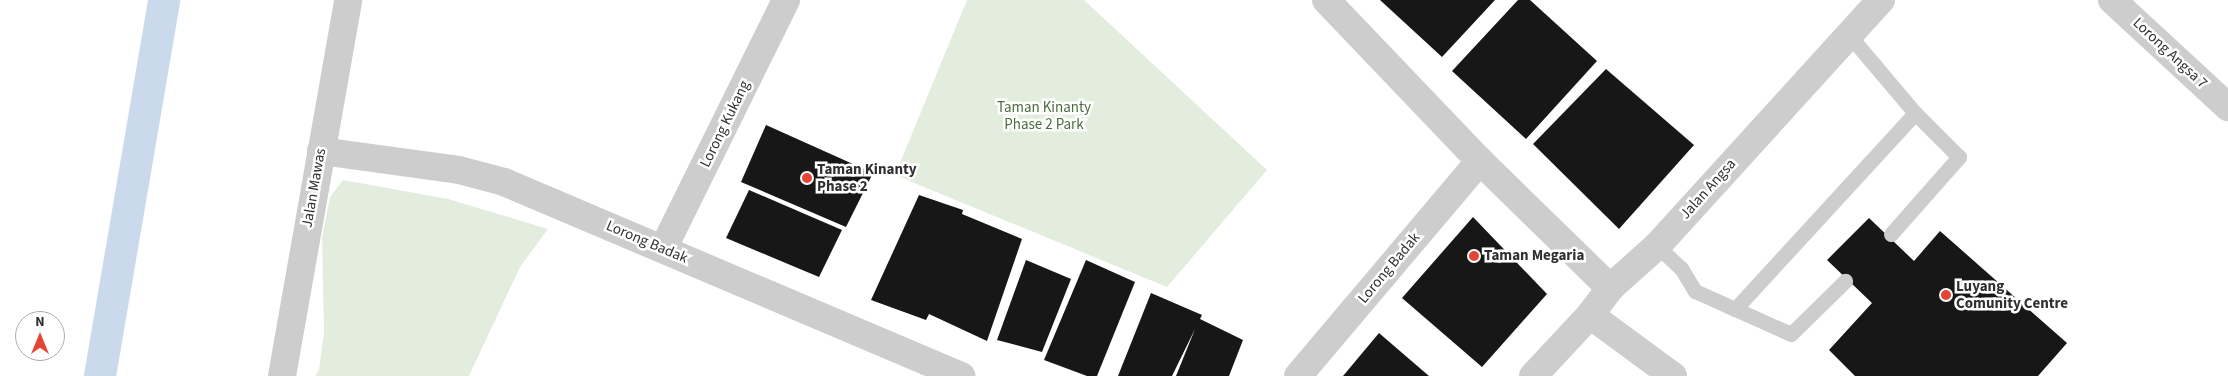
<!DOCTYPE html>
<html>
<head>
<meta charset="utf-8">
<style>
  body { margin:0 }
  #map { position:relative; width:2228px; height:376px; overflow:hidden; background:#fff; font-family:"Source Sans 3",sans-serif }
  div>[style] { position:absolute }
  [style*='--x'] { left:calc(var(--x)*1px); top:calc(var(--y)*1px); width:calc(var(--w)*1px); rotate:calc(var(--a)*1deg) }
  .green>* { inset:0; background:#e3edde }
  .canal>* { height:32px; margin:-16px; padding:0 16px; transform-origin:16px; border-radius:16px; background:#cbd9ec }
  .building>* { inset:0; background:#171717 }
  .service>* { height:15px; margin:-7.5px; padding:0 7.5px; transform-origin:7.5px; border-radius:7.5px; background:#cdcdcd }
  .minor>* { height:28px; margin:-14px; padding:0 14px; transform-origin:14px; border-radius:14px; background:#cdcdcd }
  .dots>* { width:14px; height:14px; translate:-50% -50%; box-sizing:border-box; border:2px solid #fff; border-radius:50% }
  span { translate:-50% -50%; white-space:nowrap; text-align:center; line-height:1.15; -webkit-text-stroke:5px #fff; paint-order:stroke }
  .street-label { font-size:15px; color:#303030 }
  .park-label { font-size:15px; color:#4b6c3d }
  .poi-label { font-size:15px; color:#303030; font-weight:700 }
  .left { translate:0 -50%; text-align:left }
  .north { position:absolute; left:15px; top:311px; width:50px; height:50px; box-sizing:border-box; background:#fff; border:1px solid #acacac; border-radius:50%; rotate:0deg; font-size:14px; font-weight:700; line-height:20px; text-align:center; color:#303030 }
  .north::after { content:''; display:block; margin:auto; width:18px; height:22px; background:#e44535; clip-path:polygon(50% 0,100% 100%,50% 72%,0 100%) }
</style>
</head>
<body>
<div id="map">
  <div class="green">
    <i style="clip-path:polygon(967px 0,1084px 0,1267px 170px,1167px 287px,895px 175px)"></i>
    <i style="clip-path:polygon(343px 180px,448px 199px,548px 229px,520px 267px,469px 376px,315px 376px,319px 370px,324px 332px,322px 238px,330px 197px)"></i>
  </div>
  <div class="canal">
    <i style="--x:100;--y:376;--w:381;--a:-80.3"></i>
  </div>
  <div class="building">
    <i style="clip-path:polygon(1380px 0,1495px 0,1442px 57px)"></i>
    <i style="clip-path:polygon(1518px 0,1530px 0,1597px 61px,1526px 139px,1452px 71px)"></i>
    <i style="clip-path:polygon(1606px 69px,1694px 145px,1619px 229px,1533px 144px)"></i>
    <i style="clip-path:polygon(766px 125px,873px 173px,846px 227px,741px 182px)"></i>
    <i style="clip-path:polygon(749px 190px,842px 230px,819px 277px,726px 238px)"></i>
    <i style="clip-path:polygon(919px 195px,963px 210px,962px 214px,1022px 239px,987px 341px,929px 314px,926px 320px,871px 300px)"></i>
    <i style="clip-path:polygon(1473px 217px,1547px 294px,1482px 367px,1402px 298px)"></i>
    <i style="clip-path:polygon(1869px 218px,1914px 261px,1940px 231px,2067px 343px,2038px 376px,1855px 376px,1829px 350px,1872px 303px,1827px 260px)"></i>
    <i style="clip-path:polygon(1026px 260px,1071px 279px,1042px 352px,997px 340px)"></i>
    <i style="clip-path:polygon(1086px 260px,1135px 282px,1097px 376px,1087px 376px,1044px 360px)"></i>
    <i style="clip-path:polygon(1151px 293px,1202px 315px,1200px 319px,1243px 340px,1229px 376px,1176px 376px,1195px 329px,1172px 376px,1118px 376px)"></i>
    <i style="clip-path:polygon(1379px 333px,1429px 376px,1343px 376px)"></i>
  </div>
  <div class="service">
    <i style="--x:1891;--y:234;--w:103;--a:-48.6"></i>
    <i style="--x:1959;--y:157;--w:62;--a:-135"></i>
    <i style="--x:1657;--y:246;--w:33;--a:43"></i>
    <i style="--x:1681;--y:268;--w:27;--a:59"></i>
    <i style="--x:1695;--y:291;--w:44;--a:24.2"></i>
    <i style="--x:1735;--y:309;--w:266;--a:-47.4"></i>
    <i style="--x:1915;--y:113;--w:102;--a:-130.2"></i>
    <i style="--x:1735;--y:309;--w:61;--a:24.1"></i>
    <i style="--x:1791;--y:334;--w:76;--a:-44.5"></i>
  </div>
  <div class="minor">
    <i style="--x:1326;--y:0;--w:223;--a:46.3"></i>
    <i style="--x:1480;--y:161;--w:182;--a:44.3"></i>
    <i style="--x:2112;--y:0;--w:158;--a:42.7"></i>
    <i style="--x:321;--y:151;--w:139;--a:7.8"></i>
    <i style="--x:459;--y:170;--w:47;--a:14.9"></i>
    <i style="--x:504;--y:182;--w:497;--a:23"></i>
    <i style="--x:663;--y:249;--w:278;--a:-63.7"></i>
    <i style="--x:1590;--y:315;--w:103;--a:36.3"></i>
    <i style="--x:282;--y:376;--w:382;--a:-80"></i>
    <i style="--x:1298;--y:376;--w:282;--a:-49.8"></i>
    <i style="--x:1533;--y:376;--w:83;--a:-46.9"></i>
    <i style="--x:1590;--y:315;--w:34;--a:-53"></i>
    <i style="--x:1610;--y:288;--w:63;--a:-41.8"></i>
    <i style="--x:1657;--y:246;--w:333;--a:-47.7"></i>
  </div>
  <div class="dots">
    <i style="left:807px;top:178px;background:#e44535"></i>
    <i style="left:1474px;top:256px;background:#e44535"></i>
    <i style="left:1946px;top:295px;background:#e44535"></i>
  </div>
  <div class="street-label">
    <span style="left:2170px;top:53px;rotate:43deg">Lorong Angsa 7</span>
    <span style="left:725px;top:124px;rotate:-64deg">Lorong Kukang</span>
    <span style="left:314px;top:188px;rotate:-80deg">Jalan Mawas</span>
    <span style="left:1708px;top:189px;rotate:-48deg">Jalan Angsa</span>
    <span style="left:647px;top:242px;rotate:23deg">Lorong Badak</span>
    <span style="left:1389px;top:268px;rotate:-50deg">Lorong Badak</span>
  </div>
  <div class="park-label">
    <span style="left:1044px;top:116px">Taman Kinanty<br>Phase 2 Park</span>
  </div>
  <div class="poi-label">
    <span class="left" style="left:817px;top:178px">Taman Kinanty<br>Phase 2</span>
    <span class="left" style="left:1484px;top:256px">Taman Megaria</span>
    <span class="left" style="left:1956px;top:295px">Luyang<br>Comunity Centre</span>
  </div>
  <div class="north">N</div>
</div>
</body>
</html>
